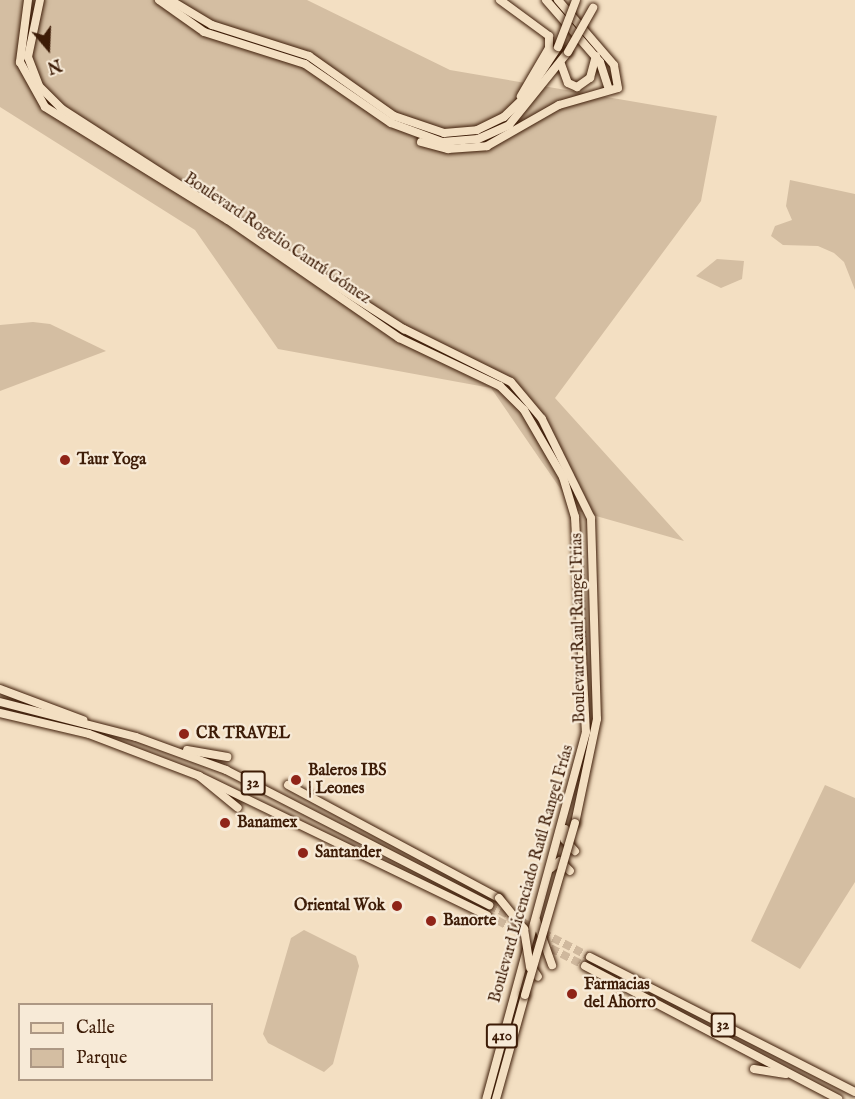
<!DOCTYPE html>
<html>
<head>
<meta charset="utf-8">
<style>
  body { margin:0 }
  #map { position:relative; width:855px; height:1099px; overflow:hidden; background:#f3dfc2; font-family:"IM FELL English",serif }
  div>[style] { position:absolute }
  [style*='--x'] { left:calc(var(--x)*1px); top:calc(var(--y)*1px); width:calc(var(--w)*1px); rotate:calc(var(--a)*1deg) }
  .green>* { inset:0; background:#d4bea2 }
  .major-tunnel>* { height:8px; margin-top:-4px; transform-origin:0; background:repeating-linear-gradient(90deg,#cfb89d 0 8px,transparent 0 12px) }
  .roads { filter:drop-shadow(0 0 2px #3d1c07) drop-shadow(0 0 2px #3d1c07) }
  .major>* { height:8px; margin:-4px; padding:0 4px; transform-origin:4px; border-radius:4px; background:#f3dfc2 }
  .bridges { filter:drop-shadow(0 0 2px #3d1c07) drop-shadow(0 0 2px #3d1c07) }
  .major-bridge>* { height:8px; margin:-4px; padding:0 4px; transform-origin:4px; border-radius:4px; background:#f3dfc2 }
  .dots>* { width:16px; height:16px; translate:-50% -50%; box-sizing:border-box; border:3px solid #f7ead7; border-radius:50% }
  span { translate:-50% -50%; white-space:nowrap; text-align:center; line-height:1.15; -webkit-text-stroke:4.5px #f7ead7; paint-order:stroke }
  .shield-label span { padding:2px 4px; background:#f7ead7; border:2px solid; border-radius:4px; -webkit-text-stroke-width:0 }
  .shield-label { font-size:15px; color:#3d1c07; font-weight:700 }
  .street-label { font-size:16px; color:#3d1c07 }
  .poi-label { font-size:16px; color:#3d1c07; font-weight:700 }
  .left { translate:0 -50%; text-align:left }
  .right { translate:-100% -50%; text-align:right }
  .legend { position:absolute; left:18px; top:1003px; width:195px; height:78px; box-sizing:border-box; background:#f7ead7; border:2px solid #ad9884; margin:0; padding:8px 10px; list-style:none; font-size:18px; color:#3d1c07 }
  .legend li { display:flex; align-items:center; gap:12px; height:30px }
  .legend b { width:30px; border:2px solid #ad9884 }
  .north { position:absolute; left:18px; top:18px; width:60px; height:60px; -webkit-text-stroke:4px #f7ead7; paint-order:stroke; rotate:161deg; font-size:16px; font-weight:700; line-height:24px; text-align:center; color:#3d1c07 }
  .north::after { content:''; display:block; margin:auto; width:21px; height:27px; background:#3d1c07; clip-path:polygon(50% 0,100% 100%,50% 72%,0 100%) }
</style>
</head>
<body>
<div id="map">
  <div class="green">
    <i style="clip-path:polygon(0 0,307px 0,450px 70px,717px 116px,701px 201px,555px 398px,684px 541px,575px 510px,491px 388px,278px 349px,195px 230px,0 107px)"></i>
    <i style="clip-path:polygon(790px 180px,855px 194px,855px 290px,844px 262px,834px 253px,818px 246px,783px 245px,771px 236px,775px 226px,792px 220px,786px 206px)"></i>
    <i style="clip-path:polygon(717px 259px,744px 261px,742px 279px,721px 288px,696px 276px)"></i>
    <i style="clip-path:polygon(33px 322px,50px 324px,106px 351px,0 391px,0 325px)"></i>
    <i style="clip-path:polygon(825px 785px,855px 798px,855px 882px,800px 969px,751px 941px)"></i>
    <i style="clip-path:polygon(304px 930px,356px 956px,359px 966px,333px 1064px,324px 1072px,268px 1043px,263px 1034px,291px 938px)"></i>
  </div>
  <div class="major-tunnel">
    <i style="--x:489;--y:905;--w:114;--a:27.2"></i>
    <i style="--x:487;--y:915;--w:110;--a:27.5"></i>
  </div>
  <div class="roads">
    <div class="major">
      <i style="--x:28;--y:0;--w:63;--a:97.4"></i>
      <i style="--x:20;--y:62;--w:51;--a:60.9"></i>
      <i style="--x:45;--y:107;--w:215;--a:31.7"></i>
      <i style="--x:228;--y:220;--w:208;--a:34.6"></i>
      <i style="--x:399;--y:338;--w:112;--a:25.4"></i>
      <i style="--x:500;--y:386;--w:34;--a:45"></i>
      <i style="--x:524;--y:410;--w:78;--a:59.8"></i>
      <i style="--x:563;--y:477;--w:42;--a:73.3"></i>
      <i style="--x:575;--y:517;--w:215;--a:87.1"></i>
      <i style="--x:586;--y:732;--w:380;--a:105.2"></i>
      <i style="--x:40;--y:0;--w:58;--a:101.9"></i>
      <i style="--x:28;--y:57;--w:31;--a:69"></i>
      <i style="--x:39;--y:86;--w:33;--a:45"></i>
      <i style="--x:62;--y:109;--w:407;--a:32.8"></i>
      <i style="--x:404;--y:329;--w:119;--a:26.4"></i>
      <i style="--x:511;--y:382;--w:48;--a:50"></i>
      <i style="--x:542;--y:419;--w:110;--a:63.7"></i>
      <i style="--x:591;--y:518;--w:201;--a:88.3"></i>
      <i style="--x:597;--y:719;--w:106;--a:101.9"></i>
      <i style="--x:159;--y:0;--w:55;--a:35.4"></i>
      <i style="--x:204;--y:32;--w:106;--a:17.6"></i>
      <i style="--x:305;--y:64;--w:104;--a:34.5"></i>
      <i style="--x:391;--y:123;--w:54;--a:20.4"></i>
      <i style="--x:442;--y:142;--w:36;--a:-5"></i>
      <i style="--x:478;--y:139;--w:34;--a:-24"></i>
      <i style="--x:509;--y:125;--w:94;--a:-51.1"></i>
      <i style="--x:170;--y:0;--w:49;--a:30.8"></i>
      <i style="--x:212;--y:25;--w:102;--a:17.7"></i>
      <i style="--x:309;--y:56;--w:104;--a:35.2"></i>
      <i style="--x:394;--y:116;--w:53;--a:18.8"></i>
      <i style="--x:444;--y:133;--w:33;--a:-5"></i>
      <i style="--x:477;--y:130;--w:30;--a:-26"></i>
      <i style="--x:504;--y:117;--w:29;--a:-44"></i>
      <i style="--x:525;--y:97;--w:60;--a:-56.6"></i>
      <i style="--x:500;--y:0;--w:61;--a:36.3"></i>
      <i style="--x:549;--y:36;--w:12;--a:90"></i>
      <i style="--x:549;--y:48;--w:56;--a:120.3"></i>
      <i style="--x:546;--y:0;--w:82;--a:48.9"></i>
      <i style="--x:600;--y:62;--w:28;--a:72"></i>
      <i style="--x:561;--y:64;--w:20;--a:70"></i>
      <i style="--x:568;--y:83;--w:10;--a:24"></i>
      <i style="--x:577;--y:87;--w:16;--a:-35"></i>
      <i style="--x:590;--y:78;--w:23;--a:-75"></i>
      <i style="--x:421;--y:142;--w:28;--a:15"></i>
      <i style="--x:448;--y:149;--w:39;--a:-4"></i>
      <i style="--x:487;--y:146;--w:83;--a:-29.7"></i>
      <i style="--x:559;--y:105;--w:61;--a:-16.1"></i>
      <i style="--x:618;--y:88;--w:23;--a:-100"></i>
      <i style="--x:614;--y:65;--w:86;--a:-130.7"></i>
      <i style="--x:0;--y:689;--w:89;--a:20.5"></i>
      <i style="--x:0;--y:702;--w:140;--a:14.4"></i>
      <i style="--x:136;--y:737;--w:96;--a:20.1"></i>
      <i style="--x:226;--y:770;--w:296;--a:27.2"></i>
      <i style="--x:0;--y:713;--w:91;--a:13.3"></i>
      <i style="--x:89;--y:734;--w:118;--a:20.9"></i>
      <i style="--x:199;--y:776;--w:320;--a:25.8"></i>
      <i style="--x:187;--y:750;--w:41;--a:9.9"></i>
      <i style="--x:199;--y:776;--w:50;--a:39.4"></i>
      <i style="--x:288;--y:785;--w:239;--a:28.2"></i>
      <i style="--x:565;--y:829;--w:11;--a:90"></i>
      <i style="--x:565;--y:840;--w:15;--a:48"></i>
      <i style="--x:551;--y:868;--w:11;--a:-38"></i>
      <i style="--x:560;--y:861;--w:14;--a:45"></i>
      <i style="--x:536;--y:920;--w:48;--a:70.4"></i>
      <i style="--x:590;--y:957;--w:297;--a:27"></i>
      <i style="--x:530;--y:965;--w:14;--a:56"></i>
      <i style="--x:585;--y:966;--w:286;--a:27.7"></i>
      <i style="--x:754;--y:1069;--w:32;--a:9"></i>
      <i style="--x:496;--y:1099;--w:108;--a:-74.4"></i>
    </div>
  </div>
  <div class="bridges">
    <div class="major-bridge">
      <i style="--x:558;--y:47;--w:50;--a:-69"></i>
      <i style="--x:568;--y:52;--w:51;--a:-60.4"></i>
      <i style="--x:499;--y:898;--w:40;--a:51"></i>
      <i style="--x:524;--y:929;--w:39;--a:81"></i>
      <i style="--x:525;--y:995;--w:179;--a:-73.8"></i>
    </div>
  </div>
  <div class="dots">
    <i style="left:65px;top:460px;background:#8f2418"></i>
    <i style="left:184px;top:734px;background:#8f2418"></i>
    <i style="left:296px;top:780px;background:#8f2418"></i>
    <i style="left:225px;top:823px;background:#8f2418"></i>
    <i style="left:303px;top:853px;background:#8f2418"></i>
    <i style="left:397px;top:906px;background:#8f2418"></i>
    <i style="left:431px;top:921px;background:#8f2418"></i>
    <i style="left:572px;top:994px;background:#8f2418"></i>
  </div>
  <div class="shield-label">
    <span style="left:253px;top:783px">32</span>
    <span style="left:723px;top:1025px">32</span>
    <span style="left:502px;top:1036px">410</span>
  </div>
  <div class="street-label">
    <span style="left:277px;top:239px;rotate:34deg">Boulevard Rogelio Cantú Gómez</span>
    <span style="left:579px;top:628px;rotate:-91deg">Boulevard Raul Rangel Frias</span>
    <span style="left:532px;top:874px;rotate:-74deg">Boulevard Licenciado Raúl Rangel Frías</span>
  </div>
  <div class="poi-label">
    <span class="left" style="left:77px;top:460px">Taur Yoga</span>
    <span class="left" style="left:196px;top:734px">CR TRAVEL</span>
    <span class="left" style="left:308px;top:780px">Baleros IBS<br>| Leones</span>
    <span class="left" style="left:237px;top:823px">Banamex</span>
    <span class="left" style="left:315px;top:853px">Santander</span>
    <span class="right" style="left:385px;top:906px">Oriental Wok</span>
    <span class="left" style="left:443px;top:921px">Banorte</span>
    <span class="left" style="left:584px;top:994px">Farmacias<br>del Ahorro</span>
  </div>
  <ul class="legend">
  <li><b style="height:8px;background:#f3dfc2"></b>Calle</li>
  <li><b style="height:16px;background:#d4bea2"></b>Parque</li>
  </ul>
  <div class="north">N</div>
</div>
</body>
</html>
